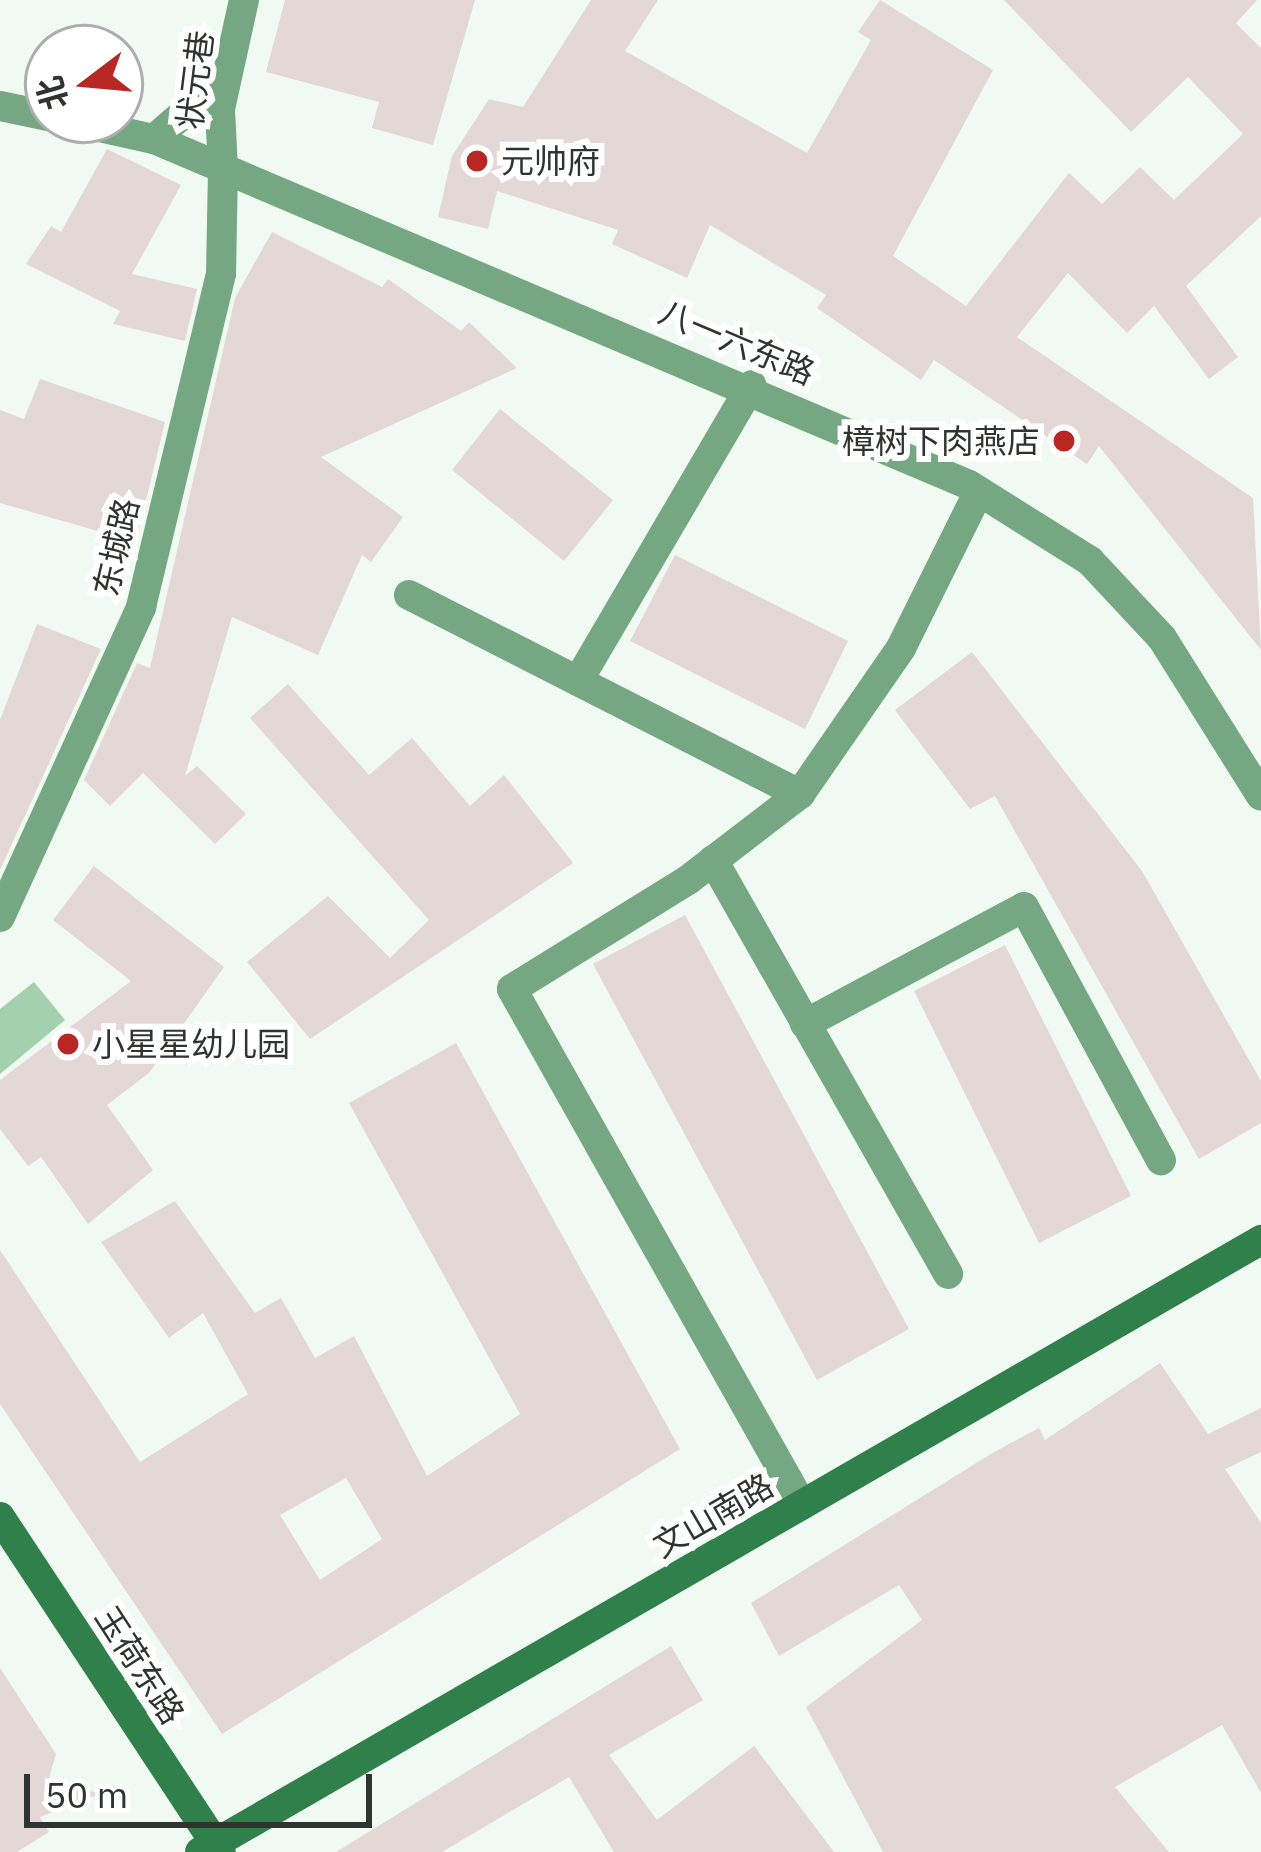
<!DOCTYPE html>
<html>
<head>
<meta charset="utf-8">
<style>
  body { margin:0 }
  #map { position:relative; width:1261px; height:1852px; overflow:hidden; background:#f0f9f2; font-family:"IBM Plex Sans","Noto Sans SC",sans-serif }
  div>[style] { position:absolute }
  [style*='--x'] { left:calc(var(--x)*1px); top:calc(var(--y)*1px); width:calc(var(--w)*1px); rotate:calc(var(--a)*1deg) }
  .green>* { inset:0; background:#a3d0ae }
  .building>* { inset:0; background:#e4d8d6 }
  .minor>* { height:30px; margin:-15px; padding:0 15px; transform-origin:15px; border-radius:15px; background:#76a783 }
  .tertiary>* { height:30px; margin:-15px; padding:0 15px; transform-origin:15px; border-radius:15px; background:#76a783 }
  .secondary>* { height:30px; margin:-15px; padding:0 15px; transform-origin:15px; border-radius:15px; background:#30804c }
  .dots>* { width:33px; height:33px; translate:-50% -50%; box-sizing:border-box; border:6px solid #fff; border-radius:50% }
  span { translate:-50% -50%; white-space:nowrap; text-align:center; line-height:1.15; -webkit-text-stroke:12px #fff; paint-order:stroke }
  .street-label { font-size:33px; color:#303431 }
  .poi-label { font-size:33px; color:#303431 }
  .left { translate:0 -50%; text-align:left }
  .right { translate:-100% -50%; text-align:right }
  .north { position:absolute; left:24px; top:24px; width:120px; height:120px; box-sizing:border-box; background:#fff; border:3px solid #acaead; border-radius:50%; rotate:254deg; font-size:33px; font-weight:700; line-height:48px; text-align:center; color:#303431 }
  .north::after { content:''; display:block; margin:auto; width:42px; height:54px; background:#b72824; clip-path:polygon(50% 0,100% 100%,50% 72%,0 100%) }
  .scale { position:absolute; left:24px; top:1774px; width:348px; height:54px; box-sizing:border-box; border:6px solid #303431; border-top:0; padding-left:15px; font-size:36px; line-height:42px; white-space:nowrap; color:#303431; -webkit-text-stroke:9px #fff; paint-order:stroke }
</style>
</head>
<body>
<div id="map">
  <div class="green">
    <i style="clip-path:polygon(34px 982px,65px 1020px,0 1074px,0 1009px)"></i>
  </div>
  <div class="building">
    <i style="clip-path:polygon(285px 0,475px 0,433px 145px,372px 128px,379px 102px,266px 72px)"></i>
    <i style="clip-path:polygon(591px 0,658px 0,625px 51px,807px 153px,871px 40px,858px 32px,880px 0,993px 70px,893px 256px,966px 306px,1069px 173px,1102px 204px,1140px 167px,1174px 200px,1243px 134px,1188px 77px,1131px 132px,1004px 0,1257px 0,1236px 23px,1261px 48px,1261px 216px,1186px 286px,1238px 357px,1209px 379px,1154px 306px,1127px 333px,1068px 273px,1017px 337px,1253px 498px,1261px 650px,1099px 446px,1087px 464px,934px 360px,921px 380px,817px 308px,826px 295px,710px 225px,687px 278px,612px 244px,618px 230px,497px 191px,488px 229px,438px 217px,452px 156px,489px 99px,523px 107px)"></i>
    <i style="clip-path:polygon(107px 149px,181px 185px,132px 274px,197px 289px,185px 341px,113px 324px,120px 311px,26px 264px,51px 226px,61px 232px)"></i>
    <i style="clip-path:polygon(272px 232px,382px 287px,388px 279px,461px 331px,469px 322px,517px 368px,321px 457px,403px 517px,371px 562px,362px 555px,318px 655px,232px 617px,185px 776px,197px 766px,246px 814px,215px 844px,143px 773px,110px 806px,84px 780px,137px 663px,150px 668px,235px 298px)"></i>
    <i style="clip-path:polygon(40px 379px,165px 422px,136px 542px,0 503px,0 410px,24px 419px)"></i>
    <i style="clip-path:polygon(500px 409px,613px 500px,564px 561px,452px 470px)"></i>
    <i style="clip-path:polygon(675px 555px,848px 641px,805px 729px,630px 641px)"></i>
    <i style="clip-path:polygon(37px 624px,101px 649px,0 870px,0 720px)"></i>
    <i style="clip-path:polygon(972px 652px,1142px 871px,1261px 1081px,1261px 1123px,1199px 1159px,995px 796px,970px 809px,895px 710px)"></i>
    <i style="clip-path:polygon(288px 684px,369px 775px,412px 738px,470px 806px,504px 775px,573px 863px,310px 1039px,247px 962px,328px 896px,390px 958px,429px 920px,250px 718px)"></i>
    <i style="clip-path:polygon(94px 866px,224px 967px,149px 1073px,107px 1105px,153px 1170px,88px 1224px,41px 1157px,28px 1166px,0 1129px,0 1080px,131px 981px,53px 920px)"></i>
    <i style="clip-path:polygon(685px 915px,909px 1329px,817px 1380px,593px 964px)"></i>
    <i style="clip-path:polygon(1005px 945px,1131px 1196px,1039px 1243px,914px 991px)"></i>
    <i style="clip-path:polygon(evenodd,456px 1043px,680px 1449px,222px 1734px,0 1404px,0 1250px,140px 1462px,248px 1394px,203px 1313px,169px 1338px,101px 1242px,175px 1201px,255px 1313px,281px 1298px,315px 1358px,354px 1336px,427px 1476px,520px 1414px,349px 1103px,456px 1043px,346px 1478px,382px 1539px,320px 1580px,280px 1515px,346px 1478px)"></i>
    <i style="clip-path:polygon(1160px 1363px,1208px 1434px,1261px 1408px,1261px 1452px,1225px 1469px,1261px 1523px,1261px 1793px,1222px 1725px,1115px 1787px,1169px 1852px,883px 1852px,806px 1707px,922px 1620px,899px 1585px,779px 1656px,751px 1603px,994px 1452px,1039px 1428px,1045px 1440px)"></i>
    <i style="clip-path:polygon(671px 1646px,703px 1700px,609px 1755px,657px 1820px,754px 1746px,834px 1852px,614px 1852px,569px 1777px,442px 1852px,336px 1852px)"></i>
    <i style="clip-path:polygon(0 1668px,56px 1754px,49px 1778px,100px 1794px,40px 1817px,49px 1832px,17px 1852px,0 1852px)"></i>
  </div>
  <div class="minor">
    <i style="--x:409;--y:595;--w:439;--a:27"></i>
    <i style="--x:578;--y:681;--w:343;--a:-59.6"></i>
    <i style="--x:713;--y:860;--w:476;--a:60.4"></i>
    <i style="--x:0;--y:917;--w:341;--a:-65.5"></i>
    <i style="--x:141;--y:607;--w:342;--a:-76.5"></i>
    <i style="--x:221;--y:274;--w:105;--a:-88.9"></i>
    <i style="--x:805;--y:1024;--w:248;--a:-28.1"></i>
    <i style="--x:1024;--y:907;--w:288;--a:61.6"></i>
    <i style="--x:802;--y:1505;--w:592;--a:-119.34"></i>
    <i style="--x:512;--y:989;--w:207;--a:-31.8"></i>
    <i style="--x:688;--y:880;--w:141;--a:-37.5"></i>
    <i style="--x:800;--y:794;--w:178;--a:-55.3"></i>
    <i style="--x:901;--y:648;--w:175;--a:-63.6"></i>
  </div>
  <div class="tertiary">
    <i style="--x:0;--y:106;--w:49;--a:11.8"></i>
    <i style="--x:68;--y:120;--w:88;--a:12.5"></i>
    <i style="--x:154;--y:139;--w:885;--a:23"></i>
    <i style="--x:969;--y:485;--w:143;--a:32.1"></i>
    <i style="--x:1090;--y:561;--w:105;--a:46.9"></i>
    <i style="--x:1162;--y:638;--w:186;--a:57.9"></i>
    <i style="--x:154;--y:139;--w:94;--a:-40.7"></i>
    <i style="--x:223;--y:169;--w:60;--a:-92.9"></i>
    <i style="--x:220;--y:109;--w:112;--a:-77.6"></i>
  </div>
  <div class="secondary">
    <i style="--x:0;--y:1517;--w:401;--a:56.6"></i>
    <i style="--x:200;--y:1852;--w:1225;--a:-29.98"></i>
  </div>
  <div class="dots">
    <i style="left:477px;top:161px;background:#b72824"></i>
    <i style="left:1064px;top:441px;background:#b72824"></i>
    <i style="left:68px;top:1044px;background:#b72824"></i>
  </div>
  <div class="street-label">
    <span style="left:195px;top:80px;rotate:-83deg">状元巷</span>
    <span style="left:737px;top:342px;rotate:23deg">八一六东路</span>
    <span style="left:116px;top:547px;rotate:-77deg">东城路</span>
    <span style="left:713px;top:1515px;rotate:-30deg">文山南路</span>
    <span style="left:140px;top:1665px;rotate:57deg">玉荷东路</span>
  </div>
  <div class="poi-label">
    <span class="left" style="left:501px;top:161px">元帅府</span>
    <span class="right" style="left:1040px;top:441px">樟树下肉燕店</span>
    <span class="left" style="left:92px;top:1044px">小星星幼儿园</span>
  </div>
  <div class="north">北</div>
  <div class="scale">50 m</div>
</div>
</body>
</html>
